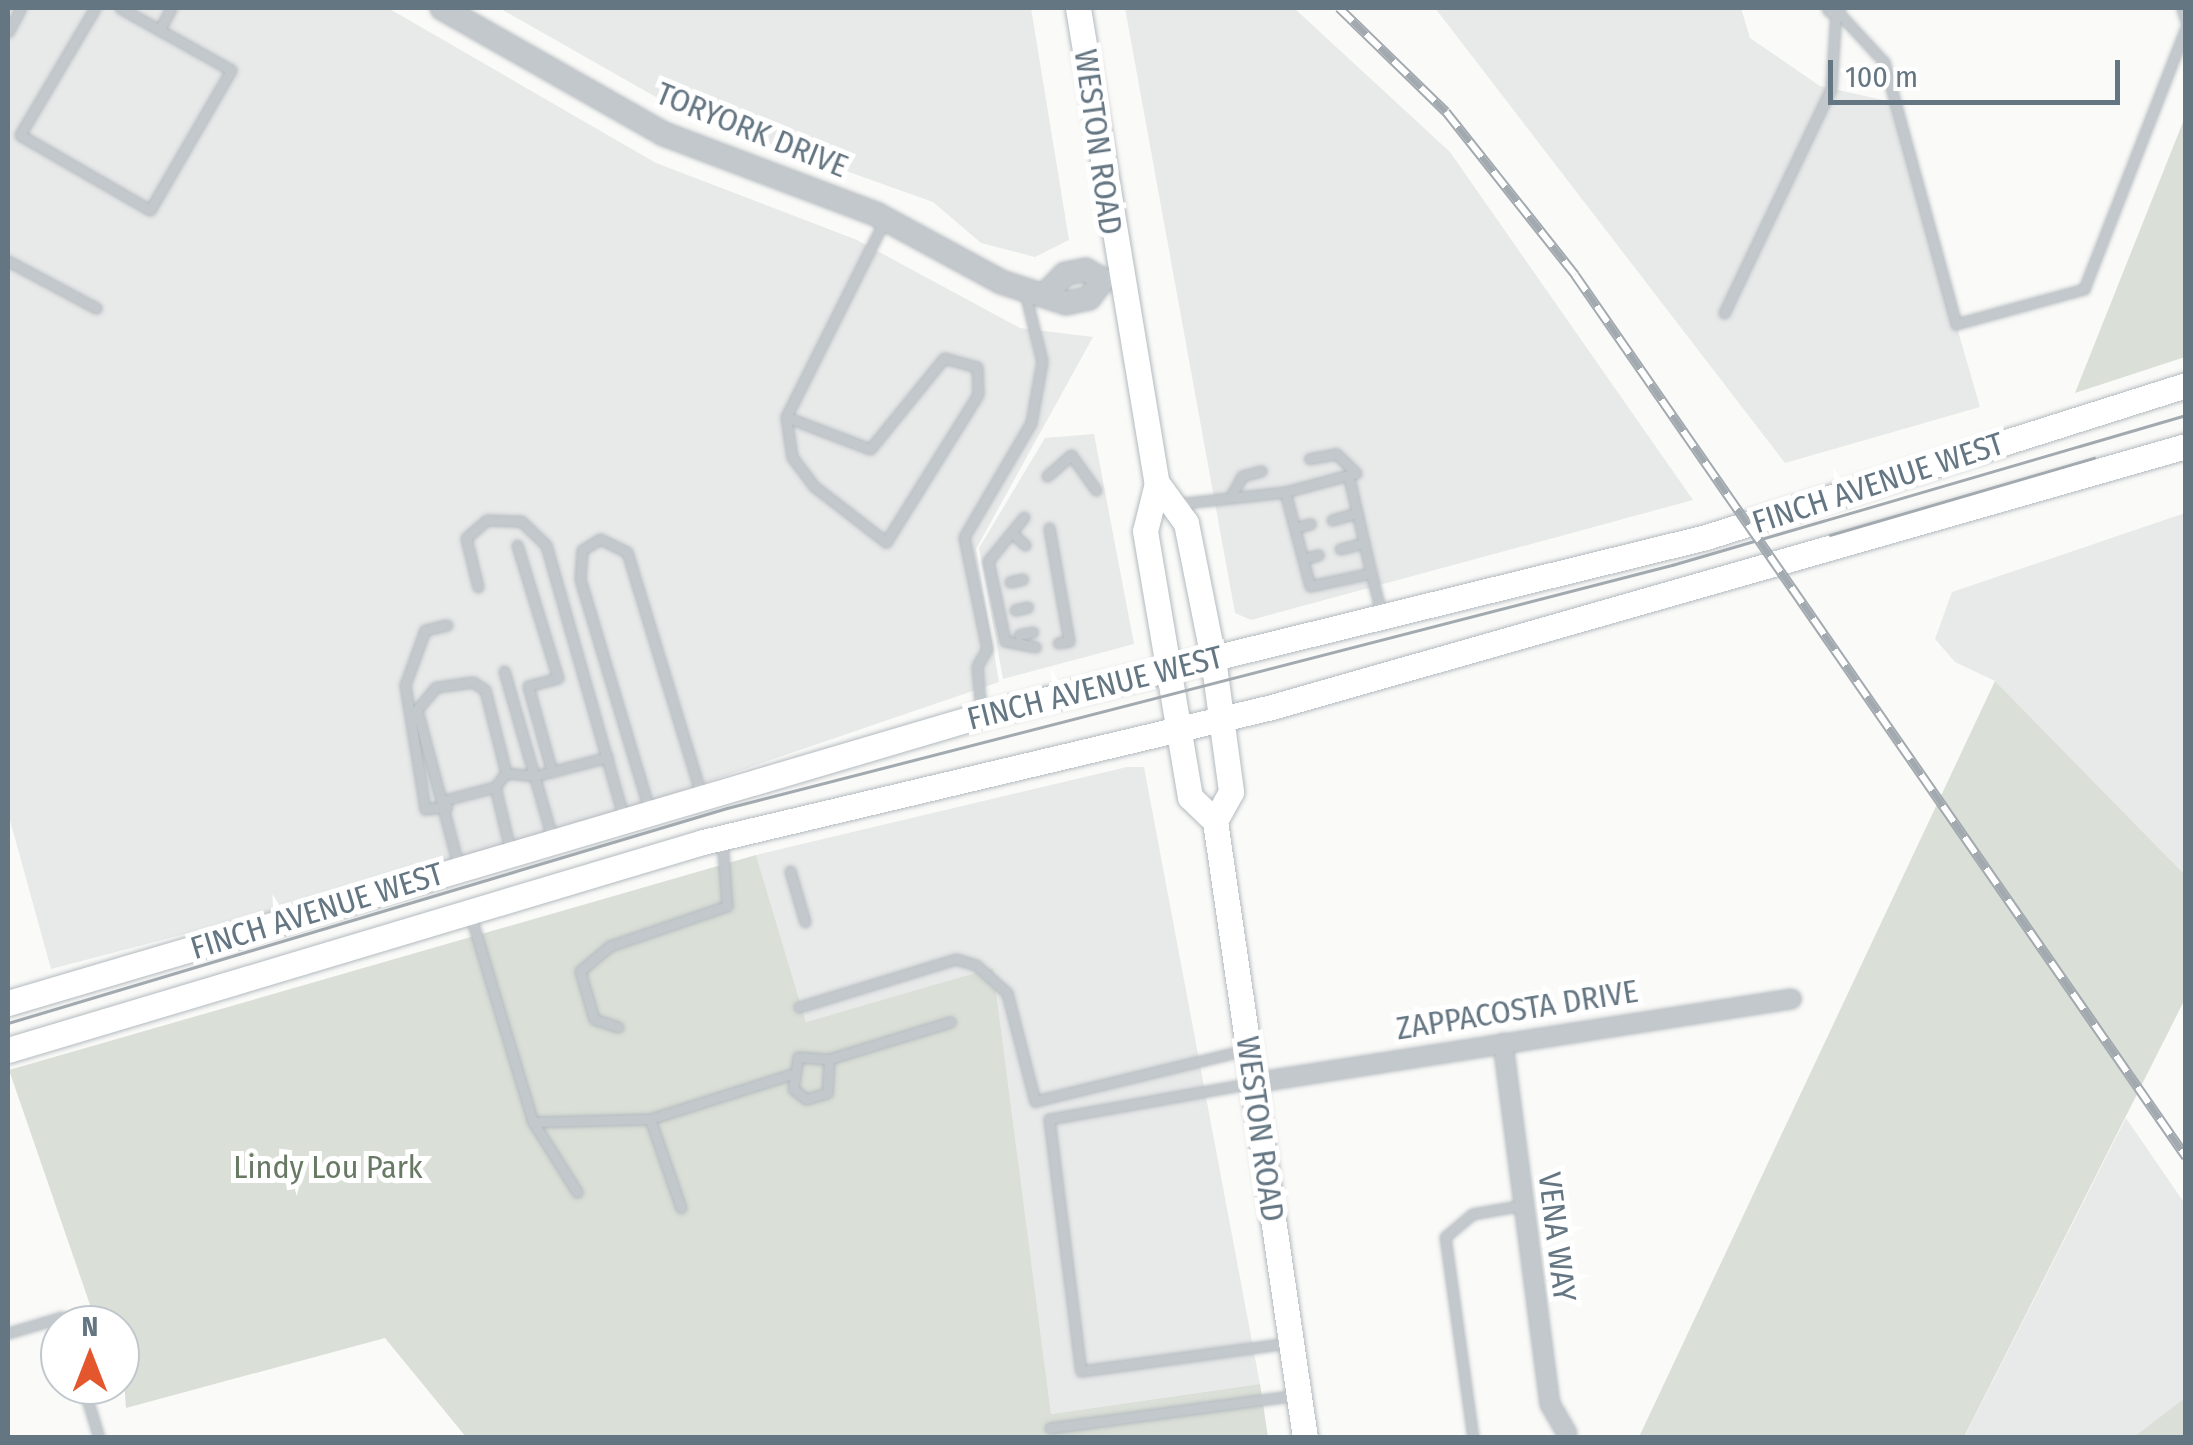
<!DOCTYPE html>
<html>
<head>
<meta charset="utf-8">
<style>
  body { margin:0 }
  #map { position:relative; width:2193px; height:1445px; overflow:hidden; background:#fafaf8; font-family:"Fira Sans Condensed",sans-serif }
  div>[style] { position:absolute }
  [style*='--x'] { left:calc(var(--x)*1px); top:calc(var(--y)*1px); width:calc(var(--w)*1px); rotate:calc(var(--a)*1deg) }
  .built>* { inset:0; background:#e8e9e9 }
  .green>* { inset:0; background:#dadfd7 }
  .roads { filter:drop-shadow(0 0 2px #b3babf) drop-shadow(0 0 2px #b3babf) }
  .service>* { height:9px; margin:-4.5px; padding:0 4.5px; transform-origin:4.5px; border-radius:4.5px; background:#c3c8cc }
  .minor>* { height:18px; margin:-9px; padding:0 9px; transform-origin:9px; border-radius:9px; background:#c3c8cc }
  .tertiary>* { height:22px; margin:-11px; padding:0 11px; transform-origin:11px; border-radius:11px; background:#c3c8cc }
  .secondary>* { height:25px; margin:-12.5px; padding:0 12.5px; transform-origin:12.5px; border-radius:12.5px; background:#fff }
  .tram>* { height:2.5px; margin:-1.25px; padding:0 1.25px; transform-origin:1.25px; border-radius:1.25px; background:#a2aab0 }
  .rail>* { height:10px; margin-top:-5px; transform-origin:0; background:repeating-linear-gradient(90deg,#fff 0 19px,#a2aab0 0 38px); box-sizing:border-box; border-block:2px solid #a2aab0 }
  span { translate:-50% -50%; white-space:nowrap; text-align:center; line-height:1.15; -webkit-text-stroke:10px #fff; paint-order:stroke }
  .street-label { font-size:32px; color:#657683 }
  .park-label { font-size:32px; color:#687a64 }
  .frame { position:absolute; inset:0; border:10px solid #657683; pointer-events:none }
  .north { position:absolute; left:40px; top:1305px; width:100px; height:100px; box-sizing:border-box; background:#fff; border:2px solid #c1c8cd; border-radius:50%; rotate:0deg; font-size:28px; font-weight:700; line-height:40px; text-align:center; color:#657683 }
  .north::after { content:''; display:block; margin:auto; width:35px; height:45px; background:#e4572e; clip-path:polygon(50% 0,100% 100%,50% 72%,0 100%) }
  .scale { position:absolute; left:1828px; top:60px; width:292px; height:45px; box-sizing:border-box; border:5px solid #657683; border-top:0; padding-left:12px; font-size:30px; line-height:35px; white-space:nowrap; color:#657683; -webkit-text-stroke:8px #fff; paint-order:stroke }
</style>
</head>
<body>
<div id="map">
  <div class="built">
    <i style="clip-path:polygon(8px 8px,388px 8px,656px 163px,857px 240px,1020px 328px,1093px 337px,976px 549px,999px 682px,514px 848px,51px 969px,8px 813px)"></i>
    <i style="clip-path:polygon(499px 8px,1031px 8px,1069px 240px,1035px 257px,981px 243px,933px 202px,684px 113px)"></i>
    <i style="clip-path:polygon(1125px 8px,1294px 8px,1450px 152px,1693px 500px,1251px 620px,1235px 613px)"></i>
    <i style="clip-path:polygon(1435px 8px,1741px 8px,1750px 38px,1820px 86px,1892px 102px,1980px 407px,1785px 463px)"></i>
    <i style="clip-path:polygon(1094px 434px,1134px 644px,1003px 679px,979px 548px,1045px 438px)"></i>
    <i style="clip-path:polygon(2185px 513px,2185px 875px,1995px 681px,1955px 662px,1935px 639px,1952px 592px)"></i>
    <i style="clip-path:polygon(1127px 767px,1144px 767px,1260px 1384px,1051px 1414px,993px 969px,806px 1022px,756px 855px)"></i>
    <i style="clip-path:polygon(2126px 1118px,2185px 1204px,2185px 1437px,1964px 1438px)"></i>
  </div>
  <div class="green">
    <i style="clip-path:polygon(2185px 117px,2185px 357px,2075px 393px)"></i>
    <i style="clip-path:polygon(1995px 681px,2185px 875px,2185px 999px,1964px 1437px,1639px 1437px)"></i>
    <i style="clip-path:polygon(756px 855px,806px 1022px,993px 968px,1051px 1414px,1260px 1384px,1268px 1437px,466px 1437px,385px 1338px,126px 1408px,120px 1325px,97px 1325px,9px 1070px)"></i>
    <i style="clip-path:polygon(2185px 1398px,2185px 1437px,2134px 1437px)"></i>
  </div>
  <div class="roads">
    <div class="service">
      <i style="--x:95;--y:8;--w:147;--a:120.6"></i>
      <i style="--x:20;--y:135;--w:150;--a:30"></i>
      <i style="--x:150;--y:210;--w:162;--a:-59.9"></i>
      <i style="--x:231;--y:70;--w:127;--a:-150.8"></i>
      <i style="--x:2182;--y:8;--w:14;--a:73"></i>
      <i style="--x:1836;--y:10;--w:71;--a:47.3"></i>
      <i style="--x:1884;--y:62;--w:272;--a:74.6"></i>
      <i style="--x:1956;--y:324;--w:133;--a:-15.3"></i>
      <i style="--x:2084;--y:289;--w:280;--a:-68.7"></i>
      <i style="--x:160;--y:29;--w:24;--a:-62"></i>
      <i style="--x:8;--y:32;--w:27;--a:-62"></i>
      <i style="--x:8;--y:261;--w:100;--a:28.1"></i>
      <i style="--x:1724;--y:313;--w:248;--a:-64.5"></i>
      <i style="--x:1831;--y:89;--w:79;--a:-86.4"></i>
      <i style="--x:786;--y:417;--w:40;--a:81.5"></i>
      <i style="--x:792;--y:457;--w:38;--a:53"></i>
      <i style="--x:815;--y:487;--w:90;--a:37.8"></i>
      <i style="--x:886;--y:542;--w:174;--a:-58.1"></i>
      <i style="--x:978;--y:394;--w:27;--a:-92"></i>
      <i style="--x:977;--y:367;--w:34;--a:-165"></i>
      <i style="--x:944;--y:358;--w:117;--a:129.1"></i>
      <i style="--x:870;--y:449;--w:90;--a:-159.1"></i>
      <i style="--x:786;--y:417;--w:219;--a:-63.4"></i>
      <i style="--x:1047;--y:476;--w:32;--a:-41"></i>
      <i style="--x:1071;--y:455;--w:43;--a:54.5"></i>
      <i style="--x:1349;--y:478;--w:98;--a:77"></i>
      <i style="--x:1285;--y:492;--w:73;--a:-15"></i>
      <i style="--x:1356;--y:473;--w:28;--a:-136"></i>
      <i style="--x:1336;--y:454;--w:27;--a:170"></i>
      <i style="--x:1230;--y:498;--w:25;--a:-61"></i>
      <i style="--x:1242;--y:476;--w:20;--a:-15"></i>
      <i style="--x:1175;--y:504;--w:111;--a:-6.2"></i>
      <i style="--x:1285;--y:492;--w:97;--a:75.1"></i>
      <i style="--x:1310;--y:586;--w:62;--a:-12"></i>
      <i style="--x:1371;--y:573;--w:44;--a:75.7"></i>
      <i style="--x:1024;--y:517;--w:57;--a:129.3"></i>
      <i style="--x:988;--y:561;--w:82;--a:78"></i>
      <i style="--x:1005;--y:641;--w:31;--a:11"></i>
      <i style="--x:1332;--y:520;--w:26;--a:-16"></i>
      <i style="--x:1049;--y:528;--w:115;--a:80"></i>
      <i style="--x:1069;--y:641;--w:11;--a:170"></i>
      <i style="--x:1295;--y:528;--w:16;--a:-15"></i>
      <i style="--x:1014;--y:535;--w:15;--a:42"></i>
      <i style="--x:517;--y:545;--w:139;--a:72.9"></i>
      <i style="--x:558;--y:678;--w:31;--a:165"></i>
      <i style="--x:528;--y:686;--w:89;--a:74.4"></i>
      <i style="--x:1340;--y:549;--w:25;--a:-14"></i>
      <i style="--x:1303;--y:559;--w:16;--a:-15"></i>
      <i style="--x:1010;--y:582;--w:13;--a:-13"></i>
      <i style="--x:478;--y:587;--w:50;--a:-103.8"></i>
      <i style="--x:466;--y:538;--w:28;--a:-41"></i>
      <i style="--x:487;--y:520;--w:34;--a:2"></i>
      <i style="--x:521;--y:521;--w:35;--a:44"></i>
      <i style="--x:546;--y:545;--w:285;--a:74.1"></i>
      <i style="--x:1015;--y:610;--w:13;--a:-13"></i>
      <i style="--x:447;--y:625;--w:23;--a:167"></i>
      <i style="--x:425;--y:630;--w:59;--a:110"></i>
      <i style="--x:405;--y:685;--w:126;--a:80.8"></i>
      <i style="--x:425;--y:809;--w:22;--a:-5"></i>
      <i style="--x:1019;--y:635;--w:14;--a:-12"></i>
      <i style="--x:504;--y:671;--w:177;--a:73.9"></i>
      <i style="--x:981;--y:712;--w:46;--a:-95"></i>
      <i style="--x:977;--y:666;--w:20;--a:-60"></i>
      <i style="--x:987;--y:649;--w:114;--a:-101.6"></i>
      <i style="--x:964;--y:537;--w:132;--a:-59.6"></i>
      <i style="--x:1031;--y:423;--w:63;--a:-79.9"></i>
      <i style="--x:1042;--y:361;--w:70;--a:-104"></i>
      <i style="--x:506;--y:773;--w:29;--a:6"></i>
      <i style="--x:535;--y:776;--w:75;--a:-14.6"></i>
      <i style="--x:495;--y:787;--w:68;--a:76.4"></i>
      <i style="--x:445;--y:800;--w:52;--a:-14.6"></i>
      <i style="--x:495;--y:787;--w:18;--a:-52"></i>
      <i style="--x:506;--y:773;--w:86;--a:-104.2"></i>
      <i style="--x:485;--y:690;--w:14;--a:-146"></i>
      <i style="--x:473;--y:682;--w:37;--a:172"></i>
      <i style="--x:436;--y:687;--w:30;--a:130"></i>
      <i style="--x:417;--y:710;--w:163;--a:75.1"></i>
      <i style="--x:649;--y:809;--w:240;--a:-106.7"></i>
      <i style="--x:580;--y:579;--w:29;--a:-86"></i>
      <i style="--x:582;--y:550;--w:21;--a:-31"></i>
      <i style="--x:600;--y:539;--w:30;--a:26"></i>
      <i style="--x:627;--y:552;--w:256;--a:73"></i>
      <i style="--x:790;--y:871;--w:53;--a:73.6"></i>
      <i style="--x:471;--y:917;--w:214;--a:73.2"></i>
      <i style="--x:533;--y:1122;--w:117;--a:-1.5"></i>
      <i style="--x:650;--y:1119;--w:94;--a:70.8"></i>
      <i style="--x:799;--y:1007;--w:164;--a:-17"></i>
      <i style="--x:956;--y:959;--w:21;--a:17"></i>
      <i style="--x:976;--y:965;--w:42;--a:42.1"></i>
      <i style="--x:1007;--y:993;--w:112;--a:75.5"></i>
      <i style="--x:1035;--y:1101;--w:217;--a:-13.6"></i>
      <i style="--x:618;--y:1027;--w:25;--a:-162"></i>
      <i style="--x:594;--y:1019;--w:50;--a:-106.3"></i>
      <i style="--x:580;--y:971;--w:39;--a:-40"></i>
      <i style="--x:610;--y:946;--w:124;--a:-18.9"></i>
      <i style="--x:727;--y:906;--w:66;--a:-94.3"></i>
      <i style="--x:829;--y:1059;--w:34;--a:93"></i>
      <i style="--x:827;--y:1093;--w:22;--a:164"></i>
      <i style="--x:806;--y:1099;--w:16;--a:-142"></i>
      <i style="--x:793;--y:1089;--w:32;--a:-81"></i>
      <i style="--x:798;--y:1057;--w:31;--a:4"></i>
      <i style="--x:829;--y:1059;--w:127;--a:-17"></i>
      <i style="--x:1252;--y:1083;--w:206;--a:169.9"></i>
      <i style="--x:1049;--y:1119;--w:254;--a:82.8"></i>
      <i style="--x:1081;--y:1371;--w:209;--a:-7.7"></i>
      <i style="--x:650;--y:1119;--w:149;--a:-17.6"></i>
      <i style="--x:533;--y:1122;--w:83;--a:57.8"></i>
      <i style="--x:8;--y:1333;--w:56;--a:-16.5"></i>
      <i style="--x:62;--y:1317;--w:9;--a:69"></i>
      <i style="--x:83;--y:1385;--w:55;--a:73.2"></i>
      <i style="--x:1050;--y:1428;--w:248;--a:-7.6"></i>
      <i style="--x:1473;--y:1438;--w:203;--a:-97.9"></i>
      <i style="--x:1445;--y:1237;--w:35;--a:-40"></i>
      <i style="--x:1472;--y:1214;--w:52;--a:-10"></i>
    </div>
    <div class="minor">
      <i style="--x:1832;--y:8;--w:4;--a:27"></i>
      <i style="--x:1503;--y:1043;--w:364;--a:82.6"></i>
      <i style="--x:1550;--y:1404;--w:34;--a:60"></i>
      <i style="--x:1253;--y:1083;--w:545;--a:-8.87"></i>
    </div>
    <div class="tertiary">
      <i style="--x:442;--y:8;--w:255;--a:29.6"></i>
      <i style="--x:664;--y:134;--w:227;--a:20.7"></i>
      <i style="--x:876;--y:214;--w:142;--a:28.5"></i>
      <i style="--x:1001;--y:282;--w:68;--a:17.9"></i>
      <i style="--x:1066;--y:303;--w:24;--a:-12"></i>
      <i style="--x:1089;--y:298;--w:23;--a:-52"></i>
      <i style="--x:1103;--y:280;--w:20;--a:-150"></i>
      <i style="--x:1086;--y:270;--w:21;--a:169"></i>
      <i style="--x:1065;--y:274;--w:28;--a:134"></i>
    </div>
    <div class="secondary">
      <i style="--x:1078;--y:8;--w:482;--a:80.6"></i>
      <i style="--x:1157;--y:483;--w:49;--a:54.1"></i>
      <i style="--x:1186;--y:523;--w:138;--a:78.7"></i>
      <i style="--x:1213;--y:658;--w:135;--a:82.3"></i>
      <i style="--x:1231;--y:792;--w:33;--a:119"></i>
      <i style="--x:1215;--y:821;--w:624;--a:81.7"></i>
      <i style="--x:1157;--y:483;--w:49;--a:104"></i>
      <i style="--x:1145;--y:531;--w:270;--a:80.4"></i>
      <i style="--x:1190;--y:797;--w:35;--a:44"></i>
      <i style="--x:8;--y:1003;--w:1016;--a:-16.47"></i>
      <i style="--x:982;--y:715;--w:746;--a:-13.81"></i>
      <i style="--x:1706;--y:537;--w:503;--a:-17.57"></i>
      <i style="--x:8;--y:1050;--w:725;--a:-16.66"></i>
      <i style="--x:703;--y:842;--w:585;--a:-13.35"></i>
      <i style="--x:1272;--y:707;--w:951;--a:-15.94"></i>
    </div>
  </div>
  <div class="tram">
    <i style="--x:1830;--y:535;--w:275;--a:-16.3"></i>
    <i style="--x:8;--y:1023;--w:750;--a:-16.65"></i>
    <i style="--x:727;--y:808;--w:976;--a:-14.42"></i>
    <i style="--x:1672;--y:565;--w:535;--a:-16.27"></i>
  </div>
  <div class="rail">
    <i style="--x:1339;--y:8;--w:149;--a:44.2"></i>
    <i style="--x:1446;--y:112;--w:208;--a:51.6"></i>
    <i style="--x:1575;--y:275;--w:1073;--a:55.29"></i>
  </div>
  <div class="street-label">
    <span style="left:752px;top:130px;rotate:22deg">TORYORK DRIVE</span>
    <span style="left:1098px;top:142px;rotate:82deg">WESTON ROAD</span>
    <span style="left:1878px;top:483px;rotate:-18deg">FINCH AVENUE WEST</span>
    <span style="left:1095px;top:688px;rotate:-14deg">FINCH AVENUE WEST</span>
    <span style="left:317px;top:911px;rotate:-17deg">FINCH AVENUE WEST</span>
    <span style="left:1517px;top:1010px;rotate:-9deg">ZAPPACOSTA DRIVE</span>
    <span style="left:1260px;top:1129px;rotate:82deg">WESTON ROAD</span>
    <span style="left:1557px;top:1237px;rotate:83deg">VENA WAY</span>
  </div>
  <div class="park-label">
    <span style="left:328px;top:1167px">Lindy Lou Park</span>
  </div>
  <div class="frame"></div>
  <div class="north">N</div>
  <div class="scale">100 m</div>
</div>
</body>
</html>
